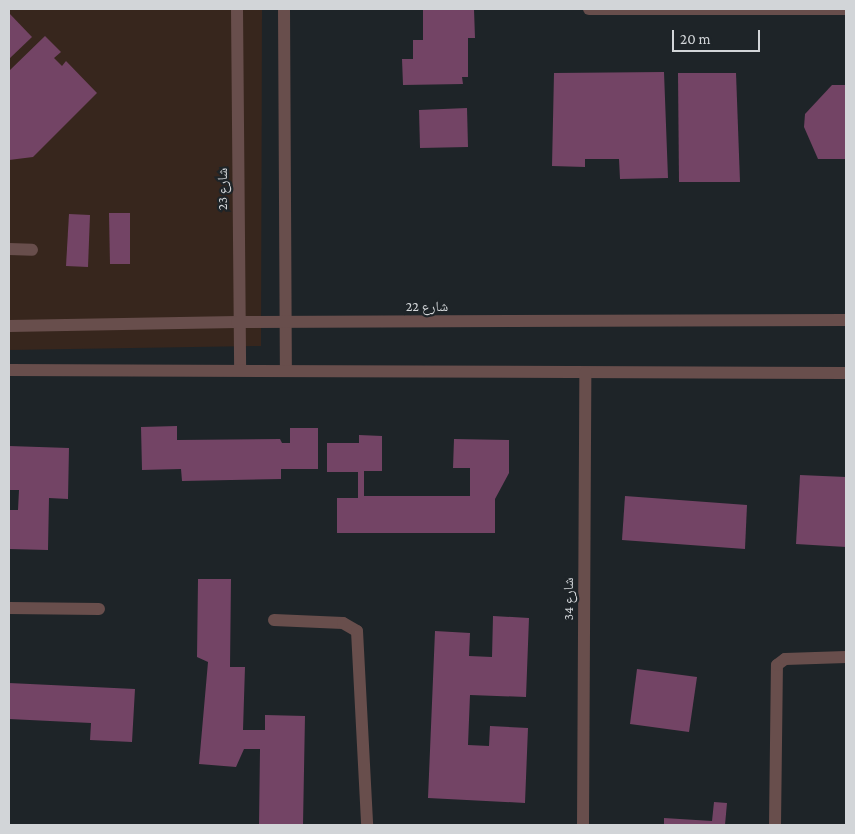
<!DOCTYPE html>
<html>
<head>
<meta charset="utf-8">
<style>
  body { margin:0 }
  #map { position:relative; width:855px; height:834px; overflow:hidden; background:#1e2428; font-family:"Crimson Pro","Noto Naskh Arabic",serif }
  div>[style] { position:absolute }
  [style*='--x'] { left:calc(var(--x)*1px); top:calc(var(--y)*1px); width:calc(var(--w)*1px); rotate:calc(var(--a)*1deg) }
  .commercial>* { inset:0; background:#37261d }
  .building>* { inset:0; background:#734465 }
  .service>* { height:12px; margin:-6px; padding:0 6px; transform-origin:6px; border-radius:6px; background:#684e4c }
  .minor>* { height:12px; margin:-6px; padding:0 6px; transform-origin:6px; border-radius:6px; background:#684e4c }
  span { translate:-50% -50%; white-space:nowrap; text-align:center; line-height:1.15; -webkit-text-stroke:4.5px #1e2428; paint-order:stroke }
  .street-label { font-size:14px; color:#d2d5d8 }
  .frame { position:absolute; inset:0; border:10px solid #d2d5d8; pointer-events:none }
  .scale { position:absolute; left:672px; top:30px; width:88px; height:22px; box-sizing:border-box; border:2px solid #d2d5d8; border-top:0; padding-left:6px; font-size:15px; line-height:18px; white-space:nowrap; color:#d2d5d8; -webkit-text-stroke:4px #1e2428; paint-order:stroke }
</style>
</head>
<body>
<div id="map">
  <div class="commercial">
    <i style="clip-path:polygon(9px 9px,262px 9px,261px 346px,9px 350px)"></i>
  </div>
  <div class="building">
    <i style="clip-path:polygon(423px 9px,474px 9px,475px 38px,468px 38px,468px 77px,462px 77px,463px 84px,403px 85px,402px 59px,413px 59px,413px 40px,423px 40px)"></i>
    <i style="clip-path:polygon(9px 13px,32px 37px,9px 59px)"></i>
    <i style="clip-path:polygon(45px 36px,61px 52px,54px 58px,62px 66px,66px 61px,97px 93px,33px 157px,9px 160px,9px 71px)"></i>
    <i style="clip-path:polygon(664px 72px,668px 178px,620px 179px,619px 159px,585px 159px,585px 167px,552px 166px,554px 73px)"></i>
    <i style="clip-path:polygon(678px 73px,736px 73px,740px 182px,679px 182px)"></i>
    <i style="clip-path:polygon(832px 85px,846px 85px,846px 159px,818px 159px,804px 127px,805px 114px)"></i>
    <i style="clip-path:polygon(467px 108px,468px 147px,420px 148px,419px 110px)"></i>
    <i style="clip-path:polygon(109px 213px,130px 213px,130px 264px,110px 264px)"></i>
    <i style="clip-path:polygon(69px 214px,90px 215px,88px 267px,66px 266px)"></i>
    <i style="clip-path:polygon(177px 426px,177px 440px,280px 439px,282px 443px,290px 443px,290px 428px,318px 428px,318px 469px,281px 469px,281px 479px,182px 481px,181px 469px,142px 470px,141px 427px)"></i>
    <i style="clip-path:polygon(359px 435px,382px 436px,382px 471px,364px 471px,364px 496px,470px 496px,470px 468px,453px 468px,454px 439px,509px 440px,509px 473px,495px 499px,495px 533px,337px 533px,337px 498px,358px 498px,358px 472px,327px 472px,327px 443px,359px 443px)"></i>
    <i style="clip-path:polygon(9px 446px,69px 448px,68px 499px,49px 498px,48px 550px,9px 549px,9px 510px,18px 510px,19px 490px,9px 490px)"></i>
    <i style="clip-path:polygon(800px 475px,846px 477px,846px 547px,796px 544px)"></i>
    <i style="clip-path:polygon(625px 496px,747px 505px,745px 549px,622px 540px)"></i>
    <i style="clip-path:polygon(198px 579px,231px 579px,230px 667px,245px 667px,243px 730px,265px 730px,265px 715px,305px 716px,303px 825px,259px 825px,260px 749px,244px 749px,236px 767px,199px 764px,208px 662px,197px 657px)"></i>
    <i style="clip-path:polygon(493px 616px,529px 618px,526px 697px,470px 695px,468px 745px,489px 746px,490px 726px,528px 728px,525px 803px,428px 798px,435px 631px,470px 633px,469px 656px,492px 657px)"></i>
    <i style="clip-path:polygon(637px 669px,697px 677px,689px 732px,630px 724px)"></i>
    <i style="clip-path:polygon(9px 683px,135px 689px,132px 742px,90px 740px,91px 723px,9px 719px)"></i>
    <i style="clip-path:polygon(714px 802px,727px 803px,725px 825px,664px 825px,664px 818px,712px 821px)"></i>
  </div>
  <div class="service">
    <i style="--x:9;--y:249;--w:23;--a:2"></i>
    <i style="--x:9;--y:608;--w:90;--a:0.6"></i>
    <i style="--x:274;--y:620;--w:69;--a:2.5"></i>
    <i style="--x:343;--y:623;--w:16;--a:30"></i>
    <i style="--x:357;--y:631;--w:194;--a:87"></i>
    <i style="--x:775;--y:825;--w:160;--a:-89.3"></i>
    <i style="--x:777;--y:665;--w:10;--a:-37"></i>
    <i style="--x:785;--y:659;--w:61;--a:-1.9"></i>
  </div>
  <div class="minor">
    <i style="--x:237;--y:9;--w:361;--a:89.5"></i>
    <i style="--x:284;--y:9;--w:360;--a:89.7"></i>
    <i style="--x:589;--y:9;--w:257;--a:0"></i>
    <i style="--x:9;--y:326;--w:228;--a:-1"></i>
    <i style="--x:237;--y:322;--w:609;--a:-0.19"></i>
    <i style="--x:9;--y:370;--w:837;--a:0.21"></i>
    <i style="--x:583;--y:825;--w:452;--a:-89.7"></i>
  </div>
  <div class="street-label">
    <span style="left:222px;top:189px;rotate:-90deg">شارع 23</span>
    <span style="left:427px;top:306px">شارع 22</span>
    <span style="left:568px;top:599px;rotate:-90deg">شارع 34</span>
  </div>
  <div class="frame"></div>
  <div class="scale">20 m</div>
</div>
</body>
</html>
